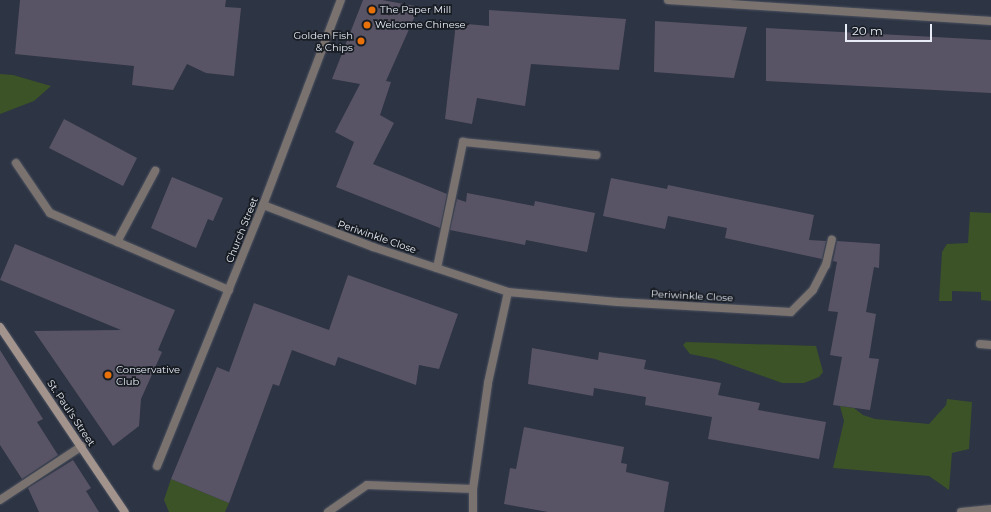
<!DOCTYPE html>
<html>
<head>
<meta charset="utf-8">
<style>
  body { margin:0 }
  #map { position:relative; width:991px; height:512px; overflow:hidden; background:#2d3443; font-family:Montserrat,sans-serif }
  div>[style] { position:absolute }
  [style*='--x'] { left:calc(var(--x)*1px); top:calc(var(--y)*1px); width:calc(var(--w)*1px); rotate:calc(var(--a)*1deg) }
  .green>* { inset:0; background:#3b5327 }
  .building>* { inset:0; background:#595465 }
  .roads { filter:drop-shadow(0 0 1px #4b5160) drop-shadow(0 0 1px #4b5160) }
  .lane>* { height:8px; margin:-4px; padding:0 4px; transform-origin:4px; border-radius:4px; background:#7a726e }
  .street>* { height:8px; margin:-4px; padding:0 4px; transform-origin:4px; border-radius:4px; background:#7a726e }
  .secondary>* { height:8px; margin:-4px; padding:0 4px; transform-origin:4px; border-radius:4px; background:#a2948d }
  .dots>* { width:11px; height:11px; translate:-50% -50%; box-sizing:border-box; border:2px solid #181c23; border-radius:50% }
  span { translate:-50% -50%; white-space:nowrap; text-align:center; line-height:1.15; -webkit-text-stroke:3.5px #181c23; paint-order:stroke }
  .poi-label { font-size:10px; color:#e7ecf6 }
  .left { translate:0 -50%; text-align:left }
  .right { translate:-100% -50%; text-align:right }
  .street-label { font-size:10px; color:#e7ecf6 }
  .scale { position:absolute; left:845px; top:24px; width:87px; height:18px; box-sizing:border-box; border:2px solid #e7ecf6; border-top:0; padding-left:5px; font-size:12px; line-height:14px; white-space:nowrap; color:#e7ecf6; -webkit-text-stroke:3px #181c23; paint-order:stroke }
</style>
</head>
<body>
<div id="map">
  <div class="green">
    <i style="clip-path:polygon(0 74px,13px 75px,51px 86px,34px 101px,0 114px)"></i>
    <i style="clip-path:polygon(970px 212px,991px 213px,991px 301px,981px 300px,981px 292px,952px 291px,952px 301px,939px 301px,942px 252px,947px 244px,968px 243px)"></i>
    <i style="clip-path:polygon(686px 342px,816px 346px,823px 372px,819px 377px,804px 383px,782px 383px,715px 359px,690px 354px,683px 345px)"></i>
    <i style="clip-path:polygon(947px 399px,972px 402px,969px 449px,952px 453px,949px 490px,929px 476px,833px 468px,844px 421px,840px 406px,854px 408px,863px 415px,875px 419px,929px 424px,946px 405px)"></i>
    <i style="clip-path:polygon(171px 479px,229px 503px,225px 512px,169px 512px,164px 500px)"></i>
  </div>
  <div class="building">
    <i style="clip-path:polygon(20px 0,226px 0,225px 7px,241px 8px,234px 76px,206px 73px,187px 64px,173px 90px,132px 85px,134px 66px,15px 54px)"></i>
    <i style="clip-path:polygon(363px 0,382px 0,415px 6px,414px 18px,386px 81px,391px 82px,380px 115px,394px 123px,373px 164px,447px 194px,440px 228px,336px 187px,354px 142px,335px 132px,360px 84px,332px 79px)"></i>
    <i style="clip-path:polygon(489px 10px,626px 19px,619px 70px,531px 64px,525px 106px,477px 98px,472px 124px,445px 119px,456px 23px,489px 26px)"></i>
    <i style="clip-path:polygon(655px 21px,747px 27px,734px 78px,654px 72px)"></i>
    <i style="clip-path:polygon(766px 28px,991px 40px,991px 93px,766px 81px)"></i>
    <i style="clip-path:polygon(64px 119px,137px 158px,123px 186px,49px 148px)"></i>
    <i style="clip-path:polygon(172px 177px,223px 198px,213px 221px,208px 219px,196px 248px,151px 228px)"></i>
    <i style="clip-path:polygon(611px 178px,667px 189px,668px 185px,814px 215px,809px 240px,826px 241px,822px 259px,725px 238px,727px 228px,668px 216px,665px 229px,603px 216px)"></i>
    <i style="clip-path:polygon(467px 193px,534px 206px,535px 201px,595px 213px,587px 252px,526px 240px,525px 245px,450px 230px,457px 199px,466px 202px)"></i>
    <i style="clip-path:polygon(837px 241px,880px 244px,879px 268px,874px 267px,866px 312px,876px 314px,869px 358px,879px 359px,870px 410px,833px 405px,842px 357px,830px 355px,838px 312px,828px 311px,837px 262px,833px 261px)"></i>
    <i style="clip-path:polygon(15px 244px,175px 310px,158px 350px,162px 352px,141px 399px,139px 426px,113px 446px,34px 331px,121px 330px,0 280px)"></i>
    <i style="clip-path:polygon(348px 275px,458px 314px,439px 369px,419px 365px,416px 385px,338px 357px,335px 366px,292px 350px,279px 386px,273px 384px,229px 503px,171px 479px,217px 367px,229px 372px,254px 303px,329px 330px)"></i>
    <i style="clip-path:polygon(532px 348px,598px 360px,599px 352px,646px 360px,644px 369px,721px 383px,718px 395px,760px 403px,758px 410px,826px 422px,819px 459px,708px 439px,712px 417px,645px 405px,646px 397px,594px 388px,593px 396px,528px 384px)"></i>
    <i style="clip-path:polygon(0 350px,43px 419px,37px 422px,58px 455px,22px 479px,0 445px)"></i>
    <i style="clip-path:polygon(524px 427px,624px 447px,621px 463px,627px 464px,626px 472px,669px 482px,664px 512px,548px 512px,504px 504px,510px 468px,516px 469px)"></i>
    <i style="clip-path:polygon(73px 460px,91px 488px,86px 491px,99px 512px,39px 512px,28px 488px)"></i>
  </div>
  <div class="roads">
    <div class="lane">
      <i style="--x:16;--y:163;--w:60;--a:55.8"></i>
      <i style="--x:50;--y:213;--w:195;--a:23.3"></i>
      <i style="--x:117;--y:242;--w:81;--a:-61.8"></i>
      <i style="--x:437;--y:268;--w:129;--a:-78.3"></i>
      <i style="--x:463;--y:142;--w:134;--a:5.6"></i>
      <i style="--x:791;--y:312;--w:31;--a:-45"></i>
      <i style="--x:813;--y:290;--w:28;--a:-63"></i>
      <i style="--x:826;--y:265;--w:26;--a:-77"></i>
      <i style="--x:0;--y:500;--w:98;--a:-33.4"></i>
      <i style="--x:328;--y:512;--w:47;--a:-34.7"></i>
      <i style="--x:367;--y:485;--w:106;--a:2.2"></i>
      <i style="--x:961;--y:512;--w:30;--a:-6"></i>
    </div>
    <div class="street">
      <i style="--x:668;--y:0;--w:324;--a:3.7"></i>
      <i style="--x:263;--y:205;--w:118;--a:20.9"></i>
      <i style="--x:373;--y:247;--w:142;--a:18.4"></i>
      <i style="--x:508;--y:292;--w:110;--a:5.2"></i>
      <i style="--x:618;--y:302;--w:173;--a:3.3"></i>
      <i style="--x:980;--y:344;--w:11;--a:5"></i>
      <i style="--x:157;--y:466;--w:282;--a:-67.9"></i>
      <i style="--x:263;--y:205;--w:219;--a:-69.2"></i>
      <i style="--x:473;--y:512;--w:23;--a:-90"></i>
      <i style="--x:473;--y:489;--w:107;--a:-81.9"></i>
      <i style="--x:488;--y:383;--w:93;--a:-77.6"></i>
    </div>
    <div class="secondary">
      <i style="--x:0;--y:327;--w:223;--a:56"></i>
    </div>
  </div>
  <div class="dots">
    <i style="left:372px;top:10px;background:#e8710a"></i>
    <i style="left:367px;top:25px;background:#e8710a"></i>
    <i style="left:361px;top:41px;background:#e8710a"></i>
    <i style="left:108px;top:375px;background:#e8710a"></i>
  </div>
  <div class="poi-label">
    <span class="left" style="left:380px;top:10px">The Paper Mill</span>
    <span class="left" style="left:375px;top:25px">Welcome Chinese</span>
    <span class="right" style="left:353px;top:41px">Golden Fish<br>&amp; Chips</span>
    <span class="left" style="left:116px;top:375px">Conservative<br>Club</span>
  </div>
  <div class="street-label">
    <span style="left:242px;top:230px;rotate:-68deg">Church Street</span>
    <span style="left:377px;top:237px;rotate:19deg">Periwinkle Close</span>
    <span style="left:692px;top:296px;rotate:3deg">Periwinkle Close</span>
    <span style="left:71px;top:413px;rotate:56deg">St. Paul's Street</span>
  </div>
  <div class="scale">20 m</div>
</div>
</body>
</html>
